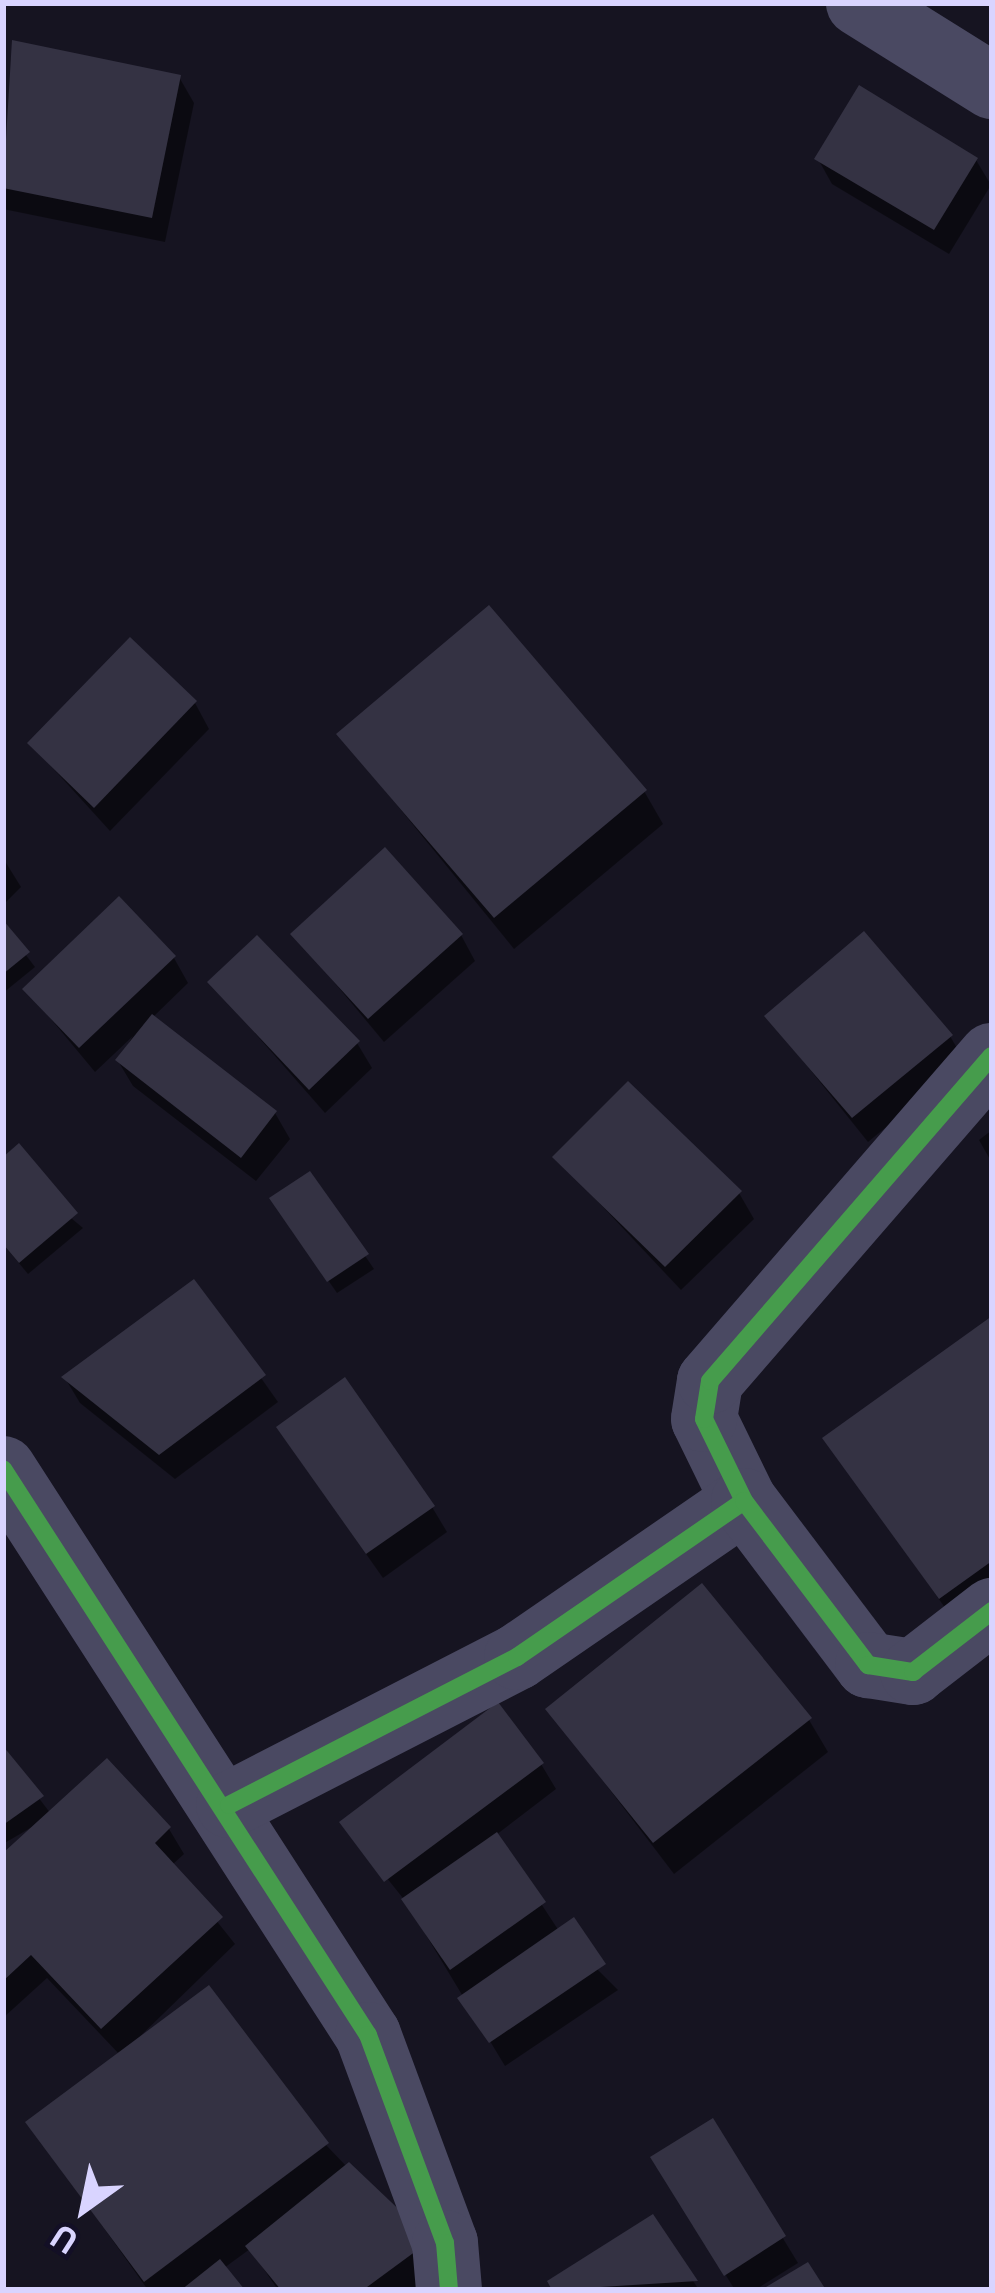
<!DOCTYPE html>
<html>
<head>
<meta charset="utf-8">
<style>
  body { margin:0 }
  #map { position:relative; width:995px; height:2293px; overflow:hidden; background:#161421; font-family:"Public Sans",sans-serif }
  div>[style] { position:absolute }
  [style*='--x'] { left:calc(var(--x)*1px); top:calc(var(--y)*1px); width:calc(var(--w)*1px); rotate:calc(var(--a)*1deg) }
  .shadow>* { inset:0; background:#0007 }
  .building>* { inset:0; background:#343243 }
  .street>* { height:66px; margin:-33px; padding:0 33px; transform-origin:33px; border-radius:33px; background:#4a4962 }
  .cycleway>* { height:18px; margin:-9px; padding:0 9px; transform-origin:9px; border-radius:9px; background:#469c4c }
  span { translate:-50% -50%; white-space:nowrap; text-align:center; line-height:1.15; -webkit-text-stroke:10px #130f26; paint-order:stroke }
  .frame { position:absolute; inset:0; border:6px solid #d9d4ff; pointer-events:none }
  .north { position:absolute; left:24px; top:2149px; width:120px; height:120px; -webkit-text-stroke:9px #130f26; paint-order:stroke; rotate:213deg; font-size:33px; font-weight:700; line-height:48px; text-align:center; color:#d9d4ff }
  .north::after { content:''; display:block; margin:auto; width:42px; height:54px; background:#d9d4ff; clip-path:polygon(50% 0,100% 100%,50% 72%,0 100%) }
</style>
</head>
<body>
<div id="map">
  <div class="shadow">
    <i style="clip-path:polygon(14px 44px,179px 77px,194px 103px,165px 242px,3px 209px)"></i>
    <i style="clip-path:polygon(818px 159px,976px 160px,991px 185px,949px 254px,832px 184px)"></i>
    <i style="clip-path:polygon(195px 703px,209px 729px,110px 831px,31px 744px)"></i>
    <i style="clip-path:polygon(340px 735px,644px 791px,663px 824px,514px 949px)"></i>
    <i style="clip-path:polygon(3px 858px,21px 887px,3px 905px)"></i>
    <i style="clip-path:polygon(3px 925px,35px 967px,3px 993px)"></i>
    <i style="clip-path:polygon(294px 934px,461px 935px,475px 961px,384px 1042px)"></i>
    <i style="clip-path:polygon(174px 958px,188px 983px,152px 1018px,275px 1113px,290px 1139px,256px 1181px,133px 1086px,118px 1061px,133px 1036px,95px 1072px,26px 989px)"></i>
    <i style="clip-path:polygon(211px 983px,357px 1043px,372px 1068px,325px 1113px)"></i>
    <i style="clip-path:polygon(768px 1017px,950px 1036px,965px 1062px,868px 1142px)"></i>
    <i style="clip-path:polygon(992px 1130px,992px 1163px,979px 1140px)"></i>
    <i style="clip-path:polygon(556px 1157px,739px 1193px,754px 1219px,681px 1290px)"></i>
    <i style="clip-path:polygon(3px 1161px,83px 1228px,28px 1274px,3px 1244px)"></i>
    <i style="clip-path:polygon(310px 1175px,374px 1269px,337px 1293px,281px 1212px)"></i>
    <i style="clip-path:polygon(194px 1283px,278px 1402px,175px 1479px,80px 1403px,65px 1378px)"></i>
    <i style="clip-path:polygon(992px 1320px,992px 1606px,960px 1629px,826px 1439px)"></i>
    <i style="clip-path:polygon(295px 1453px,432px 1507px,447px 1532px,383px 1578px)"></i>
    <i style="clip-path:polygon(549px 1710px,809px 1720px,828px 1752px,674px 1874px)"></i>
    <i style="clip-path:polygon(3px 1751px,51px 1814px,107px 1763px,169px 1829px,184px 1854px,172px 1865px,235px 1944px,126px 2050px,326px 2145px,443px 2267px,411px 2290px,278px 2290px,250px 2249px,224px 2268px,241px 2290px,148px 2290px,29px 2123px,120px 2055px,47px 1978px,3px 2018px,3px 1857px,44px 1820px,3px 1844px)"></i>
    <i style="clip-path:polygon(541px 1764px,556px 1789px,496px 1835px,559px 1931px,618px 1990px,505px 2066px,406px 1902px,343px 1823px)"></i>
    <i style="clip-path:polygon(712px 2122px,798px 2263px,755px 2290px,735px 2290px,668px 2183px)"></i>
    <i style="clip-path:polygon(652px 2218px,699px 2290px,555px 2290px,551px 2282px)"></i>
  </div>
  <div class="building">
    <i style="clip-path:polygon(12px 40px,181px 75px,152px 218px,3px 188px)"></i>
    <i style="clip-path:polygon(859px 85px,978px 158px,934px 230px,814px 159px)"></i>
    <i style="clip-path:polygon(489px 605px,647px 790px,494px 918px,336px 734px)"></i>
    <i style="clip-path:polygon(130px 637px,197px 701px,94px 808px,27px 743px)"></i>
    <i style="clip-path:polygon(385px 847px,463px 934px,368px 1019px,290px 934px)"></i>
    <i style="clip-path:polygon(119px 896px,176px 956px,79px 1048px,22px 989px)"></i>
    <i style="clip-path:polygon(3px 920px,30px 952px,3px 974px)"></i>
    <i style="clip-path:polygon(864px 931px,953px 1035px,852px 1118px,764px 1016px)"></i>
    <i style="clip-path:polygon(257px 935px,360px 1041px,309px 1090px,207px 982px)"></i>
    <i style="clip-path:polygon(152px 1014px,277px 1111px,241px 1158px,115px 1060px)"></i>
    <i style="clip-path:polygon(628px 1081px,742px 1191px,665px 1267px,552px 1157px)"></i>
    <i style="clip-path:polygon(19px 1143px,78px 1213px,19px 1263px,3px 1244px,3px 1157px)"></i>
    <i style="clip-path:polygon(310px 1171px,369px 1254px,327px 1282px,269px 1198px)"></i>
    <i style="clip-path:polygon(194px 1279px,266px 1375px,159px 1455px,61px 1377px)"></i>
    <i style="clip-path:polygon(992px 1316px,992px 1561px,939px 1599px,822px 1438px)"></i>
    <i style="clip-path:polygon(345px 1377px,435px 1506px,366px 1554px,276px 1427px)"></i>
    <i style="clip-path:polygon(702px 1583px,812px 1718px,653px 1843px,545px 1709px)"></i>
    <i style="clip-path:polygon(498px 1702px,544px 1763px,384px 1882px,339px 1822px)"></i>
    <i style="clip-path:polygon(3px 1746px,44px 1796px,3px 1825px)"></i>
    <i style="clip-path:polygon(107px 1758px,171px 1827px,155px 1843px,223px 1917px,101px 2029px,31px 1955px,3px 1981px,3px 1853px)"></i>
    <i style="clip-path:polygon(497px 1832px,546px 1902px,450px 1970px,401px 1899px)"></i>
    <i style="clip-path:polygon(574px 1917px,606px 1964px,489px 2043px,457px 1998px)"></i>
    <i style="clip-path:polygon(209px 1985px,329px 2143px,144px 2282px,25px 2122px)"></i>
    <i style="clip-path:polygon(713px 2118px,786px 2236px,724px 2276px,650px 2157px)"></i>
    <i style="clip-path:polygon(349px 2162px,431px 2240px,363px 2290px,281px 2290px,245px 2246px)"></i>
    <i style="clip-path:polygon(653px 2214px,698px 2281px,552px 2290px,547px 2281px)"></i>
    <i style="clip-path:polygon(220px 2259px,245px 2290px,181px 2290px)"></i>
    <i style="clip-path:polygon(808px 2262px,826px 2290px,761px 2290px)"></i>
  </div>
  <div class="street">
    <i style="--x:859;--y:3;--w:157;--a:32"></i>
    <i style="--x:3;--y:1469;--w:673;--a:57.18"></i>
    <i style="--x:368;--y:2035;--w:222;--a:69.7"></i>
    <i style="--x:445;--y:2243;--w:47;--a:85.1"></i>
    <i style="--x:744;--y:1501;--w:91;--a:-116"></i>
    <i style="--x:704;--y:1419;--w:38;--a:-81"></i>
    <i style="--x:710;--y:1381;--w:430;--a:-49.1"></i>
    <i style="--x:229;--y:1805;--w:324;--a:-27.2"></i>
    <i style="--x:517;--y:1657;--w:275;--a:-34.5"></i>
    <i style="--x:744;--y:1501;--w:206;--a:52.9"></i>
    <i style="--x:868;--y:1665;--w:46;--a:8.8"></i>
    <i style="--x:913;--y:1672;--w:100;--a:-37.7"></i>
  </div>
  <div class="cycleway">
    <i style="--x:3;--y:1469;--w:673;--a:57.18"></i>
    <i style="--x:368;--y:2035;--w:222;--a:69.7"></i>
    <i style="--x:445;--y:2243;--w:47;--a:85.1"></i>
    <i style="--x:744;--y:1501;--w:91;--a:-116"></i>
    <i style="--x:704;--y:1419;--w:38;--a:-81"></i>
    <i style="--x:710;--y:1381;--w:430;--a:-49.1"></i>
    <i style="--x:229;--y:1805;--w:324;--a:-27.2"></i>
    <i style="--x:517;--y:1657;--w:275;--a:-34.5"></i>
    <i style="--x:744;--y:1501;--w:206;--a:52.9"></i>
    <i style="--x:868;--y:1665;--w:46;--a:8.8"></i>
    <i style="--x:913;--y:1672;--w:100;--a:-37.7"></i>
  </div>
  <div class="frame"></div>
  <div class="north">U</div>
</div>
</body>
</html>
